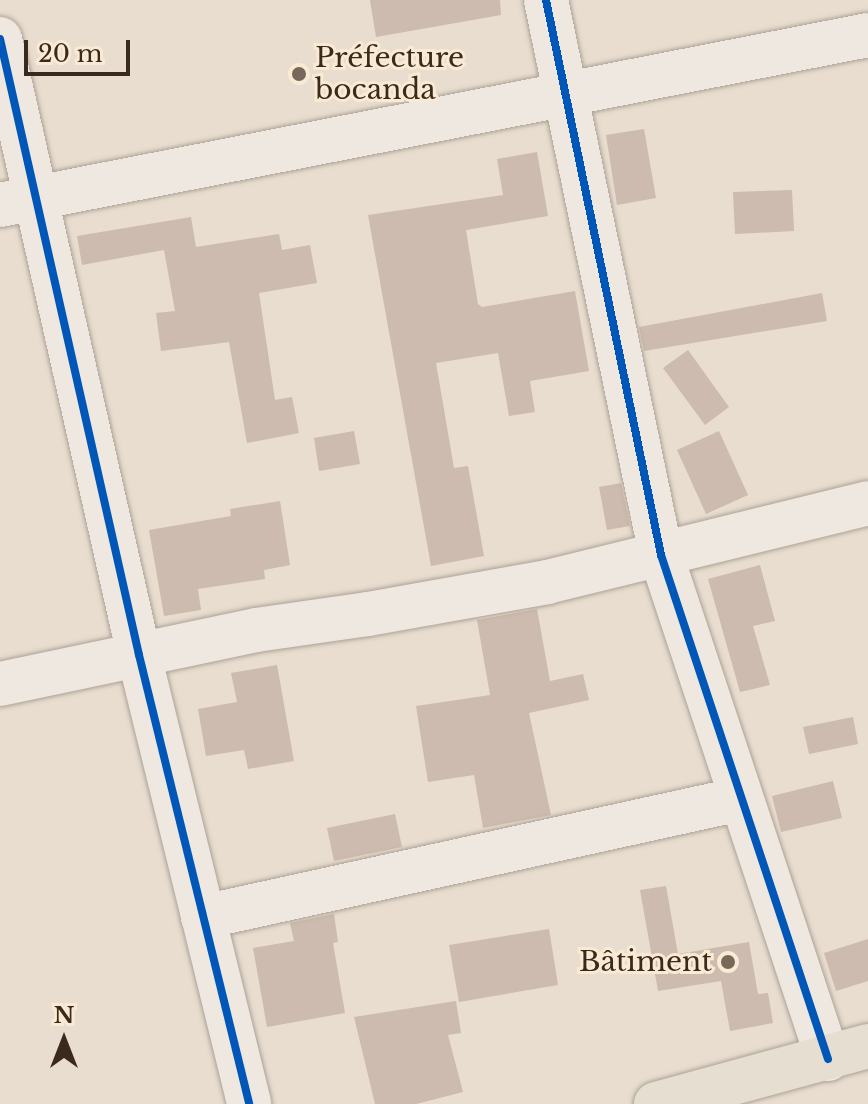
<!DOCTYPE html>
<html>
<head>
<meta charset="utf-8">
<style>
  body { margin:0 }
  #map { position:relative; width:868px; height:1104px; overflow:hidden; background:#e8ddce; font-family:"Libre Baskerville",serif }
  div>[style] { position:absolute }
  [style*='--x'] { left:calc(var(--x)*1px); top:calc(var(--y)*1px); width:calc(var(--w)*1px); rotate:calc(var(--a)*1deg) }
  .building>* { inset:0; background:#ccbbae }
  .roads { filter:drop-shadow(0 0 2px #ada297) drop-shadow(0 0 2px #ada297) }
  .minor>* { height:44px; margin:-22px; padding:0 22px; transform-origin:22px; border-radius:22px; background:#eee8e0 }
  .major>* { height:44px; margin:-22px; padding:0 22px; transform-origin:22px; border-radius:22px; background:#e6ded1 }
  .cycleway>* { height:8px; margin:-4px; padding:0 4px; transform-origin:4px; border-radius:4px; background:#0057b8 }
  .dots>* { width:22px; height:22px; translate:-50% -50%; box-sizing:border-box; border:4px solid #f8ead3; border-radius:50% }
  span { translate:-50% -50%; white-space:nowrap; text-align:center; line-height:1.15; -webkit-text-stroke:6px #f8ead3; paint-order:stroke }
  .poi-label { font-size:28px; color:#3c291d }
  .left { translate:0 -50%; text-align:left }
  .right { translate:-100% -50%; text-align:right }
  .north { position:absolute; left:24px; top:1000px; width:80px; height:80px; -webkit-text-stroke:6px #f8ead3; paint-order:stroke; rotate:0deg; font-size:22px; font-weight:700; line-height:32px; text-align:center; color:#3c291d }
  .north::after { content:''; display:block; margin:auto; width:28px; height:36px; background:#3c291d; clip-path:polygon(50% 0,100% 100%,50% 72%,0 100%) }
  .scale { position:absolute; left:24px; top:40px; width:106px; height:36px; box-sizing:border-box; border:4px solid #3c291d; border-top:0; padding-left:10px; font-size:24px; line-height:28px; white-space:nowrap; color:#3c291d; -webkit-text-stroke:6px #f8ead3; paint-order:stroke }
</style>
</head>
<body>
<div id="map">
  <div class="building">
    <i style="clip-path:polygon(370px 0,500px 0,501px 15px,376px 37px)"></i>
    <i style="clip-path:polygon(644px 129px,656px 198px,617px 205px,606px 135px)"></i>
    <i style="clip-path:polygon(537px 152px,548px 216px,466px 230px,478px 304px,482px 307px,575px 291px,589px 371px,530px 381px,535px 412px,509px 416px,498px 353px,436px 363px,454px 468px,468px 466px,484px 556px,431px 566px,368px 215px,503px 195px,497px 159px)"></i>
    <i style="clip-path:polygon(792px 190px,794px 231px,735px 234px,733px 192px)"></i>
    <i style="clip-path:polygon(191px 217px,196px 247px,279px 234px,282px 250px,310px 245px,317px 283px,259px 293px,275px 400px,292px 397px,299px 433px,247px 443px,229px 342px,161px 351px,156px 313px,175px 311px,164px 250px,82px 265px,77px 236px)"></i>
    <i style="clip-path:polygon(822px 293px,827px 321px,644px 351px,639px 327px)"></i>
    <i style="clip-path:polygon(688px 350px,729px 407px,705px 425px,663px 368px)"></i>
    <i style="clip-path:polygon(354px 431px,360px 464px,319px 471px,314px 438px)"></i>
    <i style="clip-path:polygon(719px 431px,748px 495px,706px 514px,677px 450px)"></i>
    <i style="clip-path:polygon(621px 483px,630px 526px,607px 530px,599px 487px)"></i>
    <i style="clip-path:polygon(280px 501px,290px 565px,264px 570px,265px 579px,198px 589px,201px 610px,164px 616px,149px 530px,231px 516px,230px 509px)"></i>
    <i style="clip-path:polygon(760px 565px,775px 621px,753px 626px,770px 685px,740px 692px,708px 579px)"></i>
    <i style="clip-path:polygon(537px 609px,550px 681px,583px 674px,589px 700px,529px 713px,551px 815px,483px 828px,474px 775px,428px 782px,416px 706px,490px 695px,477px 620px)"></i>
    <i style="clip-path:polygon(277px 665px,294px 761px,248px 769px,244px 750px,206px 756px,198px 709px,237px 702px,231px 673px)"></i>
    <i style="clip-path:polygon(853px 717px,858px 744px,809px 754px,803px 727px)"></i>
    <i style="clip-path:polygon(833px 781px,842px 818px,781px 832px,772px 796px)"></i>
    <i style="clip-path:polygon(395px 814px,402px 847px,334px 861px,327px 828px)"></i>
    <i style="clip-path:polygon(666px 886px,678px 954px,749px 942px,758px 994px,768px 993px,773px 1023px,730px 1031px,721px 981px,658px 991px,640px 890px)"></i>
    <i style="clip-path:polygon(334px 914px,338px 942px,333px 943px,345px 1013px,267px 1027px,253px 948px,294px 941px,290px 923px)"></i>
    <i style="clip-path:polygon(549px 929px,558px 985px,459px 1002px,449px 945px)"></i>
    <i style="clip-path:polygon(868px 939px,868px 981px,836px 991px,824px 953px)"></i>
    <i style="clip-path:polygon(456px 1001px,461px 1033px,448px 1035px,463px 1092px,416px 1104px,375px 1104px,354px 1017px)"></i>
  </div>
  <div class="roads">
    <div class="minor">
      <i style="--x:546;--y:0;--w:567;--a:78.29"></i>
      <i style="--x:661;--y:555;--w:531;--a:71.67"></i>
      <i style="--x:0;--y:39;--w:631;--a:77.28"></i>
      <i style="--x:139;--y:655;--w:462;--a:76.2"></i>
      <i style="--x:0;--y:205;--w:884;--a:-11.08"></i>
      <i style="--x:0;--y:684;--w:262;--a:-11.9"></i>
      <i style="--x:256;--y:630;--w:113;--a:-8.1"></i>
      <i style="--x:368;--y:614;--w:182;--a:-10.1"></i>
      <i style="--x:547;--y:582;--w:331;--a:-13.8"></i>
      <i style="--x:203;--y:917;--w:550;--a:-12.39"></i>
    </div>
    <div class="major">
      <i style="--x:656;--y:1104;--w:220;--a:-15.3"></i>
    </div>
  </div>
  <div class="cycleway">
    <i style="--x:546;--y:0;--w:567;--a:78.29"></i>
    <i style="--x:661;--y:555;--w:531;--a:71.67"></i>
    <i style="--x:0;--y:39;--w:631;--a:77.28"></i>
    <i style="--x:139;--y:655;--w:462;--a:76.2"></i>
  </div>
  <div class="dots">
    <i style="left:299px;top:74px;background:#78685b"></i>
    <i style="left:728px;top:962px;background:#78685b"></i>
  </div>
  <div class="poi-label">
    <span class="left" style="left:315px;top:74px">Préfecture<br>bocanda</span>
    <span class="right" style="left:712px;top:962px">Bâtiment</span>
  </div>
  <div class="north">N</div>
  <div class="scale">20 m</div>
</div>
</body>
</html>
